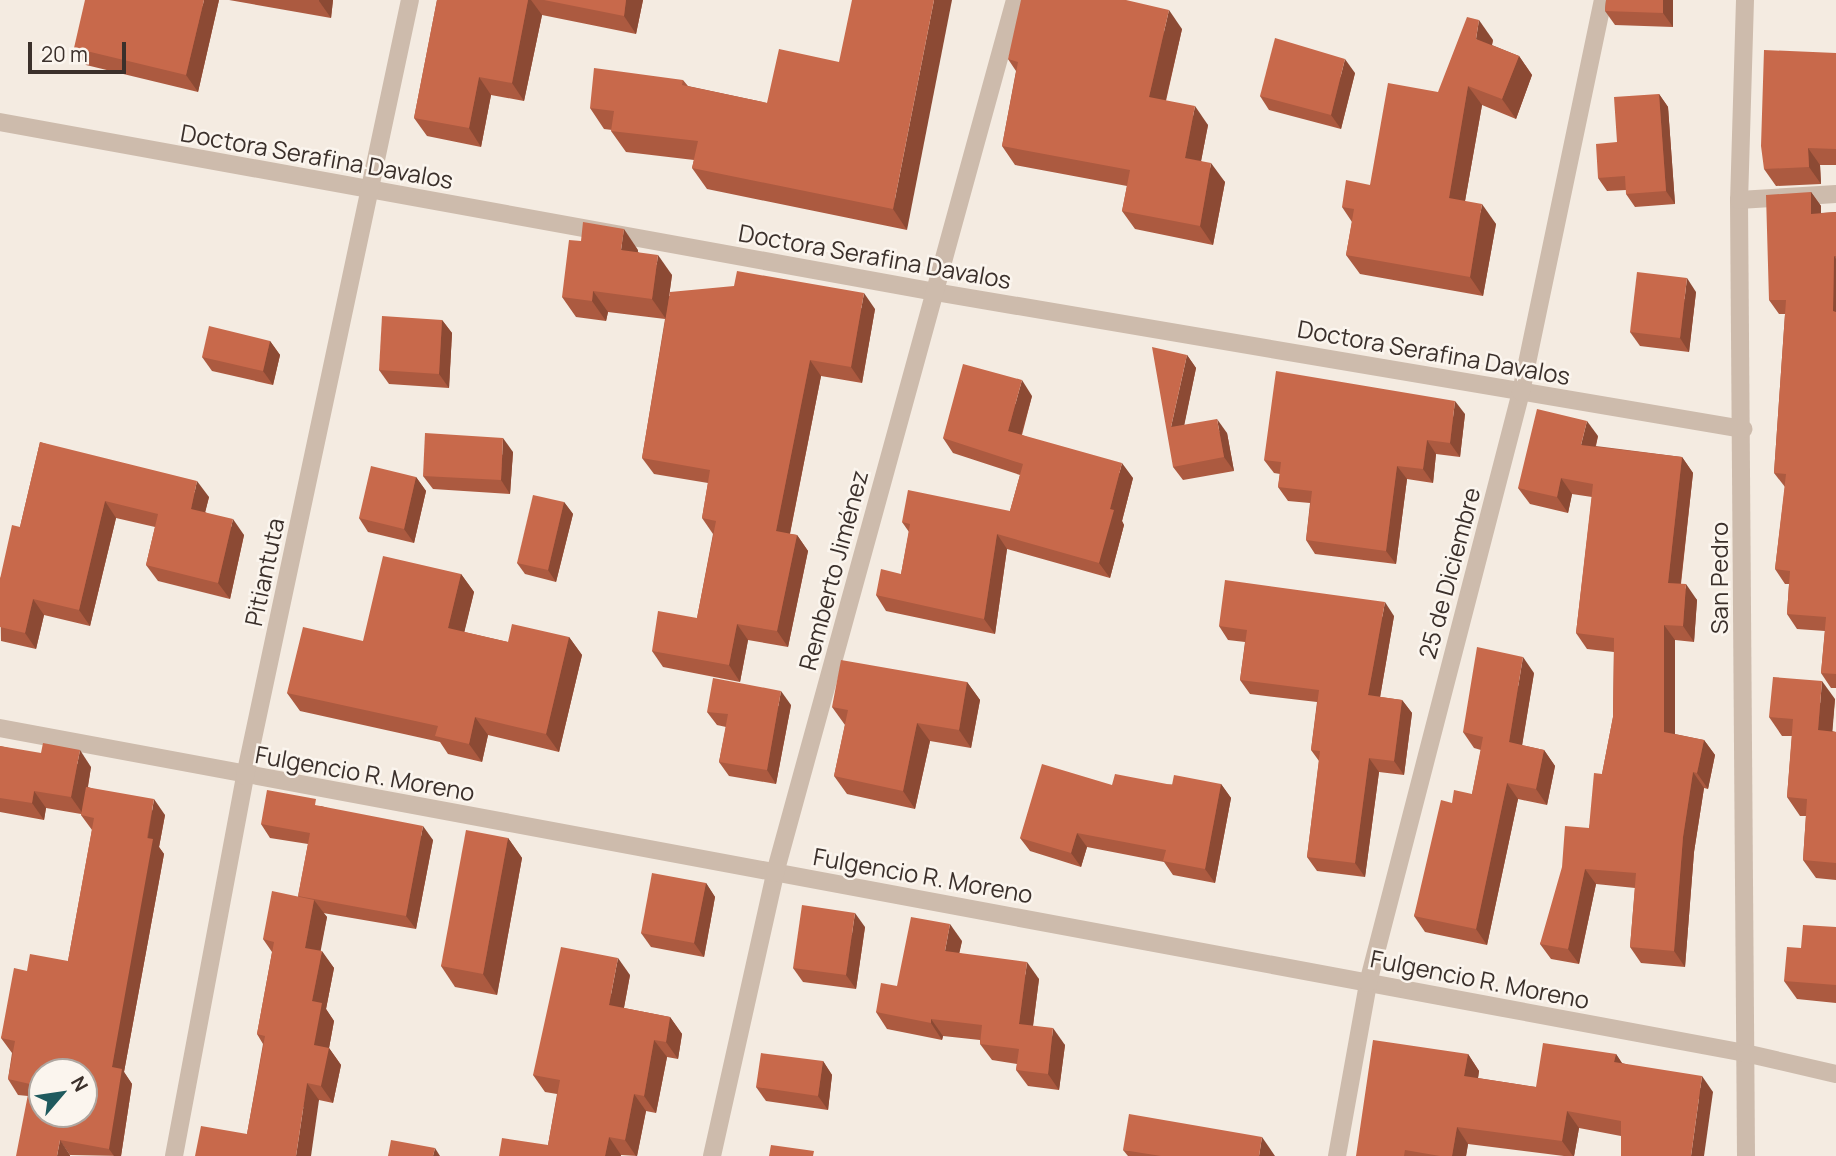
<!DOCTYPE html>
<html>
<head>
<meta charset="utf-8">
<style>
  body { margin:0 }
  #map { position:relative; width:1836px; height:1156px; overflow:hidden; background:#f4ebe1; font-family:Manrope,sans-serif }
  div>[style] { position:absolute }
  [style*='--x'] { left:calc(var(--x)*1px); top:calc(var(--y)*1px); width:calc(var(--w)*1px); rotate:calc(var(--a)*1deg) }
  .minor>* { height:18px; margin:-9px; padding:0 9px; transform-origin:9px; border-radius:9px; background:#cdbbac }
  .wall>* { inset:0; background:#ac5a40 }
  .shaded-wall>* { inset:0; background:#8c4a34 }
  .building>* { inset:0; background:#c8694b }
  span { translate:-50% -50%; white-space:nowrap; text-align:center; line-height:1.15; -webkit-text-stroke:5px #fbf5ee; paint-order:stroke }
  .street-label { font-size:24px; color:#3b302b }
  .north { position:absolute; left:28px; top:1058px; width:70px; height:70px; box-sizing:border-box; background:#fbf5ee; border:2px solid #aea6a0; border-radius:50%; rotate:61deg; font-size:19px; font-weight:700; line-height:28px; text-align:center; color:#3b302b }
  .north::after { content:''; display:block; margin:auto; width:24px; height:32px; background:#1f5a5e; clip-path:polygon(50% 0,100% 100%,50% 72%,0 100%) }
  .scale { position:absolute; left:28px; top:42px; width:98px; height:32px; box-sizing:border-box; border:4px solid #3b302b; border-top:0; padding-left:9px; font-size:21px; line-height:24px; white-space:nowrap; color:#3b302b; -webkit-text-stroke:5px #fbf5ee; paint-order:stroke }
</style>
</head>
<body>
<div id="map">
  <div class="minor">
    <i style="--x:1745;--y:0;--w:200;--a:91.7"></i>
    <i style="--x:1739;--y:200;--w:956;--a:89.58"></i>
    <i style="--x:0;--y:122;--w:950;--a:10.3"></i>
    <i style="--x:935;--y:292;--w:820;--a:9.62"></i>
    <i style="--x:1739;--y:200;--w:97;--a:-3.5"></i>
    <i style="--x:0;--y:728;--w:1775;--a:10.55"></i>
    <i style="--x:1745;--y:1053;--w:93;--a:13"></i>
    <i style="--x:174;--y:1156;--w:387;--a:-79.4"></i>
    <i style="--x:245;--y:776;--w:793;--a:-78"></i>
    <i style="--x:712;--y:1156;--w:290;--a:-77.4"></i>
    <i style="--x:775;--y:873;--w:905;--a:-74.63"></i>
    <i style="--x:1337;--y:1156;--w:176;--a:-79.8"></i>
    <i style="--x:1368;--y:983;--w:610;--a:-75.49"></i>
    <i style="--x:1521;--y:392;--w:400;--a:-78.2"></i>
  </div>
  <div class="wall">
    <i style="clip-path:polygon(219px 0,198px 92px,86px 65px,74px 48px)"></i>
    <i style="clip-path:polygon(229px 0,333px 0,331px 18px)"></i>
    <i style="clip-path:polygon(437px 0,643px 0,636px 34px,542px 15px,524px 101px,491px 95px,481px 147px,427px 136px,414px 118px)"></i>
    <i style="clip-path:polygon(1606px 0,1673px 0,1673px 27px,1615px 25px,1605px 11px)"></i>
    <i style="clip-path:polygon(1182px 29px,1166px 101px,1208px 125px,1201px 161px,1225px 182px,1213px 245px,1135px 229px,1122px 211px,1127px 186px,1015px 165px,1002px 146px,1016px 71px,1008px 59px)"></i>
    <i style="clip-path:polygon(1493px 40px,1492px 45px,1519px 56px,1532px 75px,1516px 119px,1482px 105px,1465px 201px,1496px 224px,1483px 296px,1360px 274px,1346px 255px,1352px 222px,1342px 207px,1370px 185px)"></i>
    <i style="clip-path:polygon(1836px 53px,1836px 165px,1820px 165px,1821px 184px,1776px 186px,1764px 169px)"></i>
    <i style="clip-path:polygon(839px 62px,907px 230px,707px 189px,692px 168px,694px 160px,626px 152px,611px 131px,612px 130px,604px 129px,590px 108px,683px 80px,688px 86px,767px 103px)"></i>
    <i style="clip-path:polygon(1355px 73px,1341px 129px,1269px 110px,1260px 96px)"></i>
    <i style="clip-path:polygon(1659px 94px,1668px 107px,1675px 204px,1635px 207px,1626px 194px,1626px 190px,1607px 191px,1598px 178px,1617px 142px)"></i>
    <i style="clip-path:polygon(1811px 192px,1821px 206px,1821px 213px,1836px 212px,1836px 688px,1831px 688px,1821px 673px,1825px 631px,1797px 629px,1787px 614px,1789px 584px,1785px 584px,1775px 569px,1785px 487px,1774px 473px,1785px 314px,1779px 314px,1769px 300px)"></i>
    <i style="clip-path:polygon(638px 250px,638px 252px,672px 275px,669px 296px,875px 309px,862px 383px,821px 376px,790px 534px,797px 535px,808px 551px,788px 647px,748px 640px,740px 682px,663px 667px,652px 651px,697px 618px,713px 534px,702px 518px,708px 483px,654px 474px,642px 458px,665px 319px,608px 312px,606px 321px,576px 317px,562px 297px)"></i>
    <i style="clip-path:polygon(1696px 292px,1689px 352px,1640px 346px,1630px 332px)"></i>
    <i style="clip-path:polygon(442px 320px,452px 333px,449px 388px,389px 384px,379px 370px)"></i>
    <i style="clip-path:polygon(270px 341px,280px 355px,273px 385px,212px 371px,202px 357px)"></i>
    <i style="clip-path:polygon(1187px 355px,1196px 368px,1184px 425px,1227px 433px,1234px 471px,1183px 480px,1173px 467px)"></i>
    <i style="clip-path:polygon(1032px 396px,1022px 435px,1133px 478px,1122px 521px,1124px 525px,1110px 578px,1007px 549px,995px 634px,886px 611px,876px 595px,901px 574px,909px 532px,902px 522px,1010px 511px,1020px 475px,953px 453px,943px 438px)"></i>
    <i style="clip-path:polygon(1465px 414px,1460px 457px,1436px 454px,1433px 483px,1407px 479px,1396px 564px,1315px 554px,1306px 540px,1310px 503px,1288px 501px,1278px 487px,1280px 474px,1274px 473px,1264px 460px)"></i>
    <i style="clip-path:polygon(1598px 436px,1596px 446px,1682px 457px,1693px 473px,1681px 584px,1697px 600px,1694px 642px,1675px 640px,1675px 734px,1704px 740px,1715px 755px,1708px 789px,1704px 788px,1694px 852px,1685px 967px,1641px 963px,1630px 947px,1635px 888px,1596px 884px,1579px 964px,1551px 959px,1540px 944px,1589px 828px,1602px 774px,1613px 717px,1614px 652px,1587px 649px,1576px 633px,1592px 497px,1572px 494px,1568px 513px,1530px 504px,1518px 488px)"></i>
    <i style="clip-path:polygon(40px 442px,209px 497px,205px 512px,244px 535px,230px 599px,158px 581px,146px 565px,155px 527px,116px 518px,90px 626px,44px 615px,36px 649px,1px 641px,0 579px,20px 527px)"></i>
    <i style="clip-path:polygon(513px 452px,510px 494px,433px 489px,423px 476px)"></i>
    <i style="clip-path:polygon(416px 477px,426px 491px,414px 543px,368px 532px,359px 518px)"></i>
    <i style="clip-path:polygon(564px 502px,573px 514px,556px 582px,525px 574px,517px 563px)"></i>
    <i style="clip-path:polygon(461px 574px,474px 592px,464px 632px,508px 642px,569px 637px,582px 655px,559px 752px,488px 735px,482px 762px,448px 754px,440px 742px,300px 711px,287px 693px)"></i>
    <i style="clip-path:polygon(1394px 616px,1380px 697px,1402px 700px,1412px 713px,1404px 775px,1379px 772px,1365px 877px,1317px 871px,1307px 857px,1319px 761px,1311px 750px,1317px 702px,1250px 694px,1240px 680px,1245px 642px,1228px 640px,1219px 626px)"></i>
    <i style="clip-path:polygon(1534px 673px,1522px 745px,1544px 750px,1555px 766px,1547px 805px,1518px 799px,1487px 945px,1425px 932px,1414px 916px,1452px 803px,1472px 794px,1481px 750px,1474px 748px,1463px 732px)"></i>
    <i style="clip-path:polygon(967px 682px,980px 700px,971px 748px,930px 741px,915px 809px,847px 794px,834px 776px,845px 725px,832px 707px)"></i>
    <i style="clip-path:polygon(1835px 699px,1832px 731px,1836px 732px,1836px 880px,1816px 878px,1803px 860px,1806px 816px,1800px 816px,1787px 797px,1792px 736px,1782px 736px,1769px 717px)"></i>
    <i style="clip-path:polygon(791px 705px,776px 784px,729px 776px,719px 762px,726px 727px,717px 725px,707px 712px)"></i>
    <i style="clip-path:polygon(0 746px,91px 767px,88px 787px,165px 815px,159px 847px,164px 854px,124px 1072px,132px 1084px,121px 1156px,70px 1155px,28px 1096px,18px 1095px,8px 1079px,12px 1053px,1px 1038px,27px 971px,68px 961px,92px 830px,81px 815px,81px 814px,46px 808px,44px 820px,0 812px)"></i>
    <i style="clip-path:polygon(1221px 784px,1231px 798px,1215px 883px,1173px 875px,1164px 862px,1087px 847px,1081px 867px,1030px 851px,1020px 838px,1112px 785px)"></i>
    <i style="clip-path:polygon(321px 806px,433px 840px,416px 929px,323px 913px,327px 917px,320px 950px,334px 968px,326px 1009px,334px 1021px,329px 1048px,341px 1065px,333px 1103px,319px 1100px,247px 1134px,263px 1044px,257px 1034px,272px 952px,263px 939px,298px 897px,308px 844px,270px 838px,261px 824px)"></i>
    <i style="clip-path:polygon(508px 838px,522px 858px,497px 995px,455px 987px,441px 966px)"></i>
    <i style="clip-path:polygon(706px 883px,715px 897px,704px 957px,651px 947px,641px 933px)"></i>
    <i style="clip-path:polygon(865px 927px,856px 989px,803px 982px,793px 968px)"></i>
    <i style="clip-path:polygon(1836px 927px,1836px 1003px,1797px 999px,1784px 981px,1801px 948px)"></i>
    <i style="clip-path:polygon(962px 941px,959px 953px,1039px 979px,1033px 1026px,1065px 1045px,1059px 1090px,1028px 1086px,1016px 1070px,1017px 1064px,992px 1060px,980px 1044px,980px 1040px,943px 1036px,942px 1040px,887px 1029px,876px 1012px,897px 986px)"></i>
    <i style="clip-path:polygon(630px 975px,624px 1008px,670px 1017px,682px 1034px,678px 1059px,667px 1057px,656px 1113px,646px 1111px,637px 1156px,621px 1155px,621px 1156px,499px 1156px,548px 1145px,557px 1094px,545px 1092px,533px 1075px)"></i>
    <i style="clip-path:polygon(1468px 1054px,1479px 1071px,1478px 1078px,1536px 1087px,1616px 1054px,1622px 1063px,1713px 1092px,1621px 1136px,1579px 1128px,1574px 1156px,1564px 1156px,1468px 1144px,1466px 1156px,1356px 1156px)"></i>
    <i style="clip-path:polygon(823px 1061px,832px 1075px,828px 1110px,766px 1101px,756px 1087px)"></i>
    <i style="clip-path:polygon(1123px 1150px,1275px 1156px,1128px 1156px)"></i>
  </div>
  <div class="shaded-wall">
    <i style="clip-path:polygon(204px 0,219px 0,198px 92px,186px 75px)"></i>
    <i style="clip-path:polygon(319px 0,333px 0,331px 18px,319px 1px)"></i>
    <i style="clip-path:polygon(528px 0,531px 0,542px 15px,524px 101px,512px 83px)"></i>
    <i style="clip-path:polygon(626px 0,643px 0,636px 34px,624px 16px)"></i>
    <i style="clip-path:polygon(934px 0,952px 0,907px 230px,893px 209px)"></i>
    <i style="clip-path:polygon(1663px 0,1673px 0,1673px 27px,1663px 13px)"></i>
    <i style="clip-path:polygon(1169px 10px,1182px 29px,1162px 116px,1149px 97px)"></i>
    <i style="clip-path:polygon(1479px 20px,1493px 40px,1489px 58px,1476px 39px)"></i>
    <i style="clip-path:polygon(1519px 56px,1532px 75px,1516px 119px,1502px 99px)"></i>
    <i style="clip-path:polygon(1345px 59px,1355px 73px,1341px 129px,1331px 115px)"></i>
    <i style="clip-path:polygon(479px 77px,491px 95px,481px 147px,469px 128px)"></i>
    <i style="clip-path:polygon(1468px 86px,1482px 105px,1462px 218px,1449px 198px)"></i>
    <i style="clip-path:polygon(1659px 94px,1668px 107px,1675px 204px,1666px 191px)"></i>
    <i style="clip-path:polygon(1195px 106px,1208px 125px,1198px 177px,1185px 158px)"></i>
    <i style="clip-path:polygon(1808px 148px,1820px 165px,1821px 184px,1809px 167px)"></i>
    <i style="clip-path:polygon(1211px 163px,1225px 182px,1213px 245px,1200px 226px)"></i>
    <i style="clip-path:polygon(1811px 192px,1821px 206px,1821px 228px,1811px 214px)"></i>
    <i style="clip-path:polygon(1482px 204px,1496px 224px,1483px 296px,1470px 277px)"></i>
    <i style="clip-path:polygon(624px 229px,638px 250px,635px 270px,621px 250px)"></i>
    <i style="clip-path:polygon(658px 255px,672px 275px,666px 319px,652px 299px)"></i>
    <i style="clip-path:polygon(1834px 256px,1836px 259px,1836px 316px,1833px 311px)"></i>
    <i style="clip-path:polygon(1687px 278px,1696px 292px,1689px 352px,1680px 338px)"></i>
    <i style="clip-path:polygon(593px 291px,608px 312px,606px 321px,592px 301px)"></i>
    <i style="clip-path:polygon(864px 293px,875px 309px,862px 383px,851px 367px)"></i>
    <i style="clip-path:polygon(442px 320px,452px 333px,449px 388px,439px 374px)"></i>
    <i style="clip-path:polygon(270px 341px,280px 355px,273px 385px,263px 371px)"></i>
    <i style="clip-path:polygon(1187px 355px,1196px 368px,1181px 441px,1171px 427px)"></i>
    <i style="clip-path:polygon(810px 360px,821px 376px,787px 548px,776px 531px)"></i>
    <i style="clip-path:polygon(1022px 380px,1032px 396px,1018px 446px,1008px 431px)"></i>
    <i style="clip-path:polygon(1455px 401px,1465px 414px,1460px 457px,1450px 443px)"></i>
    <i style="clip-path:polygon(1217px 419px,1227px 433px,1234px 471px,1224px 457px)"></i>
    <i style="clip-path:polygon(1587px 421px,1598px 436px,1592px 460px,1581px 445px)"></i>
    <i style="clip-path:polygon(503px 438px,513px 452px,510px 494px,501px 480px)"></i>
    <i style="clip-path:polygon(1427px 440px,1436px 454px,1433px 483px,1423px 469px)"></i>
    <i style="clip-path:polygon(1682px 457px,1693px 473px,1679px 598px,1668px 583px)"></i>
    <i style="clip-path:polygon(1122px 463px,1133px 478px,1122px 521px,1124px 525px,1110px 578px,1099px 563px,1110px 509px)"></i>
    <i style="clip-path:polygon(1397px 466px,1407px 479px,1396px 564px,1386px 551px)"></i>
    <i style="clip-path:polygon(416px 477px,426px 491px,414px 543px,404px 529px)"></i>
    <i style="clip-path:polygon(1561px 478px,1572px 494px,1568px 513px,1557px 497px)"></i>
    <i style="clip-path:polygon(197px 481px,209px 497px,202px 525px,191px 509px)"></i>
    <i style="clip-path:polygon(105px 501px,116px 518px,90px 626px,79px 610px)"></i>
    <i style="clip-path:polygon(564px 502px,573px 514px,556px 582px,548px 570px)"></i>
    <i style="clip-path:polygon(233px 519px,244px 535px,230px 599px,218px 583px)"></i>
    <i style="clip-path:polygon(997px 534px,1007px 549px,995px 634px,984px 619px)"></i>
    <i style="clip-path:polygon(797px 535px,808px 551px,788px 647px,777px 631px)"></i>
    <i style="clip-path:polygon(461px 574px,474px 592px,461px 646px,448px 628px)"></i>
    <i style="clip-path:polygon(1686px 584px,1697px 600px,1694px 642px,1683px 626px)"></i>
    <i style="clip-path:polygon(33px 599px,44px 615px,36px 649px,25px 633px)"></i>
    <i style="clip-path:polygon(1385px 602px,1394px 616px,1378px 709px,1368px 695px)"></i>
    <i style="clip-path:polygon(737px 624px,748px 640px,740px 682px,729px 665px)"></i>
    <i style="clip-path:polygon(1664px 625px,1675px 640px,1675px 748px,1664px 732px)"></i>
    <i style="clip-path:polygon(569px 637px,582px 655px,559px 752px,546px 734px)"></i>
    <i style="clip-path:polygon(1523px 657px,1534px 673px,1520px 758px,1509px 742px)"></i>
    <i style="clip-path:polygon(1822px 681px,1835px 699px,1831px 749px,1818px 730px)"></i>
    <i style="clip-path:polygon(967px 682px,980px 700px,971px 748px,959px 730px)"></i>
    <i style="clip-path:polygon(781px 691px,791px 705px,776px 784px,767px 770px)"></i>
    <i style="clip-path:polygon(1402px 700px,1412px 713px,1404px 775px,1394px 761px)"></i>
    <i style="clip-path:polygon(475px 717px,488px 735px,482px 762px,469px 744px)"></i>
    <i style="clip-path:polygon(917px 723px,930px 741px,915px 809px,903px 791px)"></i>
    <i style="clip-path:polygon(1704px 740px,1715px 755px,1708px 789px,1697px 773px)"></i>
    <i style="clip-path:polygon(80px 750px,91px 767px,83px 814px,71px 797px)"></i>
    <i style="clip-path:polygon(1544px 750px,1555px 766px,1547px 805px,1536px 789px)"></i>
    <i style="clip-path:polygon(1369px 758px,1379px 772px,1365px 877px,1355px 863px)"></i>
    <i style="clip-path:polygon(1693px 772px,1704px 788px,1694px 852px,1685px 967px,1674px 951px,1683px 837px)"></i>
    <i style="clip-path:polygon(1507px 783px,1518px 799px,1487px 945px,1476px 929px)"></i>
    <i style="clip-path:polygon(1221px 784px,1231px 798px,1215px 883px,1205px 869px)"></i>
    <i style="clip-path:polygon(34px 791px,46px 808px,44px 820px,32px 803px)"></i>
    <i style="clip-path:polygon(154px 799px,165px 815px,159px 847px,164px 854px,124px 1072px,132px 1084px,121px 1156px,114px 1156px,109px 1149px,112px 1067px)"></i>
    <i style="clip-path:polygon(423px 826px,433px 840px,416px 929px,406px 916px)"></i>
    <i style="clip-path:polygon(1077px 833px,1087px 847px,1081px 867px,1071px 853px)"></i>
    <i style="clip-path:polygon(508px 838px,522px 858px,497px 995px,483px 974px)"></i>
    <i style="clip-path:polygon(1585px 869px,1596px 884px,1579px 964px,1568px 949px)"></i>
    <i style="clip-path:polygon(706px 883px,715px 897px,704px 957px,694px 943px)"></i>
    <i style="clip-path:polygon(314px 900px,327px 917px,318px 965px,305px 948px)"></i>
    <i style="clip-path:polygon(855px 913px,865px 927px,856px 989px,846px 975px)"></i>
    <i style="clip-path:polygon(950px 924px,962px 941px,956px 968px,945px 951px)"></i>
    <i style="clip-path:polygon(322px 951px,334px 968px,326px 1009px,334px 1021px,329px 1048px,341px 1065px,333px 1103px,321px 1086px,314px 1045px,312px 1001px)"></i>
    <i style="clip-path:polygon(618px 958px,630px 975px,621px 1023px,609px 1005px)"></i>
    <i style="clip-path:polygon(1027px 962px,1039px 979px,1031px 1041px,1019px 1024px)"></i>
    <i style="clip-path:polygon(670px 1017px,682px 1034px,678px 1059px,666px 1042px)"></i>
    <i style="clip-path:polygon(931px 1019px,943px 1036px,942px 1040px,931px 1023px)"></i>
    <i style="clip-path:polygon(1053px 1028px,1065px 1045px,1059px 1090px,1048px 1074px)"></i>
    <i style="clip-path:polygon(654px 1040px,667px 1057px,656px 1113px,644px 1096px)"></i>
    <i style="clip-path:polygon(1468px 1054px,1479px 1071px,1476px 1092px,1464px 1076px)"></i>
    <i style="clip-path:polygon(1616px 1054px,1627px 1071px,1614px 1062px)"></i>
    <i style="clip-path:polygon(823px 1061px,832px 1075px,828px 1110px,818px 1096px)"></i>
    <i style="clip-path:polygon(1702px 1076px,1713px 1092px,1704px 1156px,1691px 1156px)"></i>
    <i style="clip-path:polygon(307px 1083px,319px 1100px,311px 1156px,296px 1156px)"></i>
    <i style="clip-path:polygon(634px 1094px,646px 1111px,637px 1156px,636px 1156px,625px 1140px)"></i>
    <i style="clip-path:polygon(1567px 1111px,1579px 1128px,1574px 1156px,1573px 1156px,1562px 1141px)"></i>
    <i style="clip-path:polygon(1457px 1127px,1468px 1144px,1466px 1156px,1452px 1156px)"></i>
    <i style="clip-path:polygon(609px 1137px,621px 1155px,621px 1156px,605px 1156px)"></i>
    <i style="clip-path:polygon(1262px 1137px,1275px 1156px,1259px 1156px)"></i>
    <i style="clip-path:polygon(60px 1140px,70px 1155px,70px 1156px,57px 1156px)"></i>
    <i style="clip-path:polygon(435px 1148px,440px 1156px,433px 1156px)"></i>
  </div>
  <div class="building">
    <i style="clip-path:polygon(85px 0,204px 0,186px 75px,74px 48px)"></i>
    <i style="clip-path:polygon(437px 0,528px 0,512px 83px,479px 77px,469px 128px,414px 118px)"></i>
    <i style="clip-path:polygon(544px 0,626px 0,624px 16px)"></i>
    <i style="clip-path:polygon(852px 0,934px 0,893px 209px,692px 168px,698px 141px,611px 131px,614px 111px,590px 108px,594px 68px,683px 80px,682px 85px,767px 103px,779px 49px,839px 62px)"></i>
    <i style="clip-path:polygon(1021px 0,1126px 0,1169px 10px,1149px 97px,1195px 106px,1185px 158px,1211px 163px,1200px 226px,1122px 211px,1130px 170px,1002px 146px,1018px 62px,1008px 59px)"></i>
    <i style="clip-path:polygon(1606px 0,1663px 0,1663px 13px,1605px 11px)"></i>
    <i style="clip-path:polygon(1467px 17px,1479px 20px,1476px 39px,1519px 56px,1502px 99px,1468px 86px,1449px 198px,1482px 204px,1470px 277px,1346px 255px,1354px 209px,1342px 207px,1346px 180px,1370px 185px,1388px 83px,1438px 92px)"></i>
    <i style="clip-path:polygon(1275px 38px,1345px 59px,1331px 115px,1260px 96px)"></i>
    <i style="clip-path:polygon(1764px 50px,1836px 53px,1836px 149px,1808px 148px,1809px 167px,1764px 169px,1761px 146px)"></i>
    <i style="clip-path:polygon(1659px 94px,1666px 191px,1626px 194px,1625px 176px,1598px 178px,1596px 144px,1617px 142px,1614px 97px)"></i>
    <i style="clip-path:polygon(1811px 192px,1811px 214px,1836px 212px,1836px 256px,1834px 256px,1833px 311px,1836px 312px,1836px 674px,1821px 673px,1826px 617px,1787px 614px,1790px 571px,1775px 569px,1786px 474px,1774px 473px,1786px 300px,1769px 300px,1766px 195px)"></i>
    <i style="clip-path:polygon(583px 222px,624px 229px,621px 250px,658px 255px,652px 299px,593px 291px,592px 301px,562px 297px,569px 240px,581px 241px)"></i>
    <i style="clip-path:polygon(737px 271px,864px 293px,851px 367px,810px 360px,776px 531px,797px 535px,777px 631px,737px 624px,729px 665px,652px 651px,658px 611px,697px 618px,716px 521px,702px 518px,710px 470px,642px 458px,670px 292px,734px 286px)"></i>
    <i style="clip-path:polygon(1637px 272px,1687px 278px,1680px 338px,1630px 332px)"></i>
    <i style="clip-path:polygon(382px 316px,442px 320px,439px 374px,379px 370px)"></i>
    <i style="clip-path:polygon(209px 326px,270px 341px,263px 371px,202px 357px)"></i>
    <i style="clip-path:polygon(1152px 347px,1187px 355px,1171px 427px,1217px 419px,1224px 457px,1173px 467px)"></i>
    <i style="clip-path:polygon(963px 364px,1022px 380px,1008px 431px,1122px 463px,1110px 509px,1114px 510px,1099px 563px,997px 534px,984px 619px,876px 595px,881px 569px,901px 574px,910px 524px,902px 522px,908px 490px,1010px 511px,1023px 464px,943px 438px)"></i>
    <i style="clip-path:polygon(1276px 371px,1455px 401px,1450px 443px,1427px 440px,1423px 469px,1397px 466px,1386px 551px,1306px 540px,1312px 491px,1278px 487px,1281px 462px,1264px 460px)"></i>
    <i style="clip-path:polygon(1537px 409px,1587px 421px,1581px 445px,1682px 457px,1668px 583px,1686px 584px,1683px 626px,1664px 625px,1664px 732px,1704px 740px,1697px 773px,1693px 772px,1683px 837px,1674px 951px,1630px 947px,1636px 873px,1585px 869px,1568px 949px,1540px 944px,1562px 867px,1565px 826px,1589px 828px,1594px 773px,1602px 774px,1613px 717px,1614px 638px,1576px 633px,1593px 484px,1561px 478px,1557px 497px,1518px 488px)"></i>
    <i style="clip-path:polygon(425px 433px,503px 438px,501px 480px,423px 476px)"></i>
    <i style="clip-path:polygon(40px 442px,197px 481px,191px 509px,233px 519px,218px 583px,146px 565px,158px 514px,105px 501px,79px 610px,33px 599px,25px 633px,0 627px,0 579px,12px 525px,20px 527px)"></i>
    <i style="clip-path:polygon(371px 466px,416px 477px,404px 529px,359px 518px)"></i>
    <i style="clip-path:polygon(533px 495px,564px 502px,548px 570px,517px 563px)"></i>
    <i style="clip-path:polygon(383px 556px,461px 574px,448px 628px,508px 642px,512px 624px,569px 637px,546px 734px,475px 717px,469px 744px,435px 736px,438px 726px,287px 693px,303px 627px,363px 641px)"></i>
    <i style="clip-path:polygon(1225px 580px,1385px 602px,1368px 695px,1402px 700px,1394px 761px,1369px 758px,1355px 863px,1307px 857px,1320px 751px,1311px 750px,1319px 690px,1240px 680px,1247px 630px,1219px 626px)"></i>
    <i style="clip-path:polygon(1477px 647px,1523px 657px,1509px 742px,1544px 750px,1536px 789px,1507px 783px,1476px 929px,1414px 916px,1441px 800px,1452px 803px,1454px 790px,1472px 794px,1483px 737px,1463px 732px)"></i>
    <i style="clip-path:polygon(841px 660px,967px 682px,959px 730px,917px 723px,903px 791px,834px 776px,848px 710px,832px 707px)"></i>
    <i style="clip-path:polygon(1773px 677px,1822px 681px,1818px 730px,1836px 732px,1836px 863px,1803px 860px,1807px 799px,1787px 797px,1793px 719px,1769px 717px)"></i>
    <i style="clip-path:polygon(713px 678px,781px 691px,767px 770px,719px 762px,728px 714px,707px 712px)"></i>
    <i style="clip-path:polygon(43px 743px,80px 750px,71px 797px,34px 791px,32px 803px,0 798px,0 746px,41px 753px)"></i>
    <i style="clip-path:polygon(1042px 764px,1112px 785px,1115px 774px,1172px 785px,1174px 775px,1221px 784px,1205px 869px,1163px 861px,1166px 850px,1077px 833px,1071px 853px,1020px 838px)"></i>
    <i style="clip-path:polygon(evenodd,86px 787px,154px 799px,147px 838px,153px 839px,112px 1067px,122px 1069px,109px 1149px,60px 1140px,57px 1156px,16px 1156px,30px 1084px,8px 1079px,15px 1041px,1px 1038px,14px 968px,27px 971px,30px 954px,68px 961px,94px 818px,81px 815px,86px 787px,42px 1072px,84px 1072px,84px 1114px,42px 1114px,42px 1072px)"></i>
    <i style="clip-path:polygon(267px 790px,316px 799px,315px 805px,423px 826px,406px 916px,298px 896px,310px 833px,261px 824px)"></i>
    <i style="clip-path:polygon(466px 830px,508px 838px,483px 974px,441px 966px)"></i>
    <i style="clip-path:polygon(652px 873px,706px 883px,694px 943px,641px 933px)"></i>
    <i style="clip-path:polygon(272px 891px,314px 900px,305px 948px,322px 951px,312px 1001px,322px 1003px,314px 1045px,329px 1048px,321px 1086px,307px 1083px,296px 1156px,195px 1156px,201px 1126px,247px 1134px,265px 1036px,257px 1034px,274px 942px,263px 939px)"></i>
    <i style="clip-path:polygon(802px 905px,855px 913px,846px 975px,793px 968px)"></i>
    <i style="clip-path:polygon(911px 917px,950px 924px,945px 951px,1027px 962px,1019px 1024px,1053px 1028px,1048px 1074px,1016px 1070px,1019px 1049px,980px 1044px,982px 1025px,931px 1019px,931px 1023px,876px 1012px,881px 983px,897px 986px)"></i>
    <i style="clip-path:polygon(1803px 925px,1836px 927px,1836px 985px,1784px 981px,1787px 947px,1801px 948px)"></i>
    <i style="clip-path:polygon(561px 947px,618px 958px,609px 1005px,670px 1017px,666px 1042px,654px 1040px,644px 1096px,634px 1094px,625px 1140px,609px 1137px,605px 1156px,499px 1156px,502px 1138px,548px 1145px,560px 1080px,533px 1075px)"></i>
    <i style="clip-path:polygon(1373px 1040px,1468px 1054px,1464px 1076px,1536px 1087px,1543px 1043px,1616px 1054px,1614px 1062px,1702px 1076px,1691px 1156px,1621px 1156px,1621px 1121px,1567px 1111px,1562px 1141px,1457px 1127px,1452px 1156px,1440px 1156px,1405px 1150px,1404px 1156px,1356px 1156px)"></i>
    <i style="clip-path:polygon(761px 1053px,823px 1061px,818px 1096px,756px 1087px)"></i>
    <i style="clip-path:polygon(1129px 1114px,1262px 1137px,1259px 1156px,1161px 1156px,1123px 1150px)"></i>
    <i style="clip-path:polygon(391px 1140px,435px 1148px,433px 1156px,388px 1156px)"></i>
    <i style="clip-path:polygon(771px 1145px,814px 1151px,813px 1156px,769px 1156px)"></i>
  </div>
  <div class="street-label">
    <span style="left:317px;top:156px;rotate:10deg">Doctora Serafina Davalos</span>
    <span style="left:875px;top:256px;rotate:10deg">Doctora Serafina Davalos</span>
    <span style="left:1434px;top:352px;rotate:10deg">Doctora Serafina Davalos</span>
    <span style="left:833px;top:570px;rotate:-75deg">Remberto Jiménez</span>
    <span style="left:264px;top:572px;rotate:-78deg">Pitiantuta</span>
    <span style="left:1449px;top:573px;rotate:-75deg">25 de Diciembre</span>
    <span style="left:1719px;top:578px;rotate:-90deg">San Pedro</span>
    <span style="left:365px;top:773px;rotate:10deg">Fulgencio R. Moreno</span>
    <span style="left:923px;top:875px;rotate:10deg">Fulgencio R. Moreno</span>
    <span style="left:1480px;top:979px;rotate:11deg">Fulgencio R. Moreno</span>
  </div>
  <div class="north">N</div>
  <div class="scale">20 m</div>
</div>
</body>
</html>
